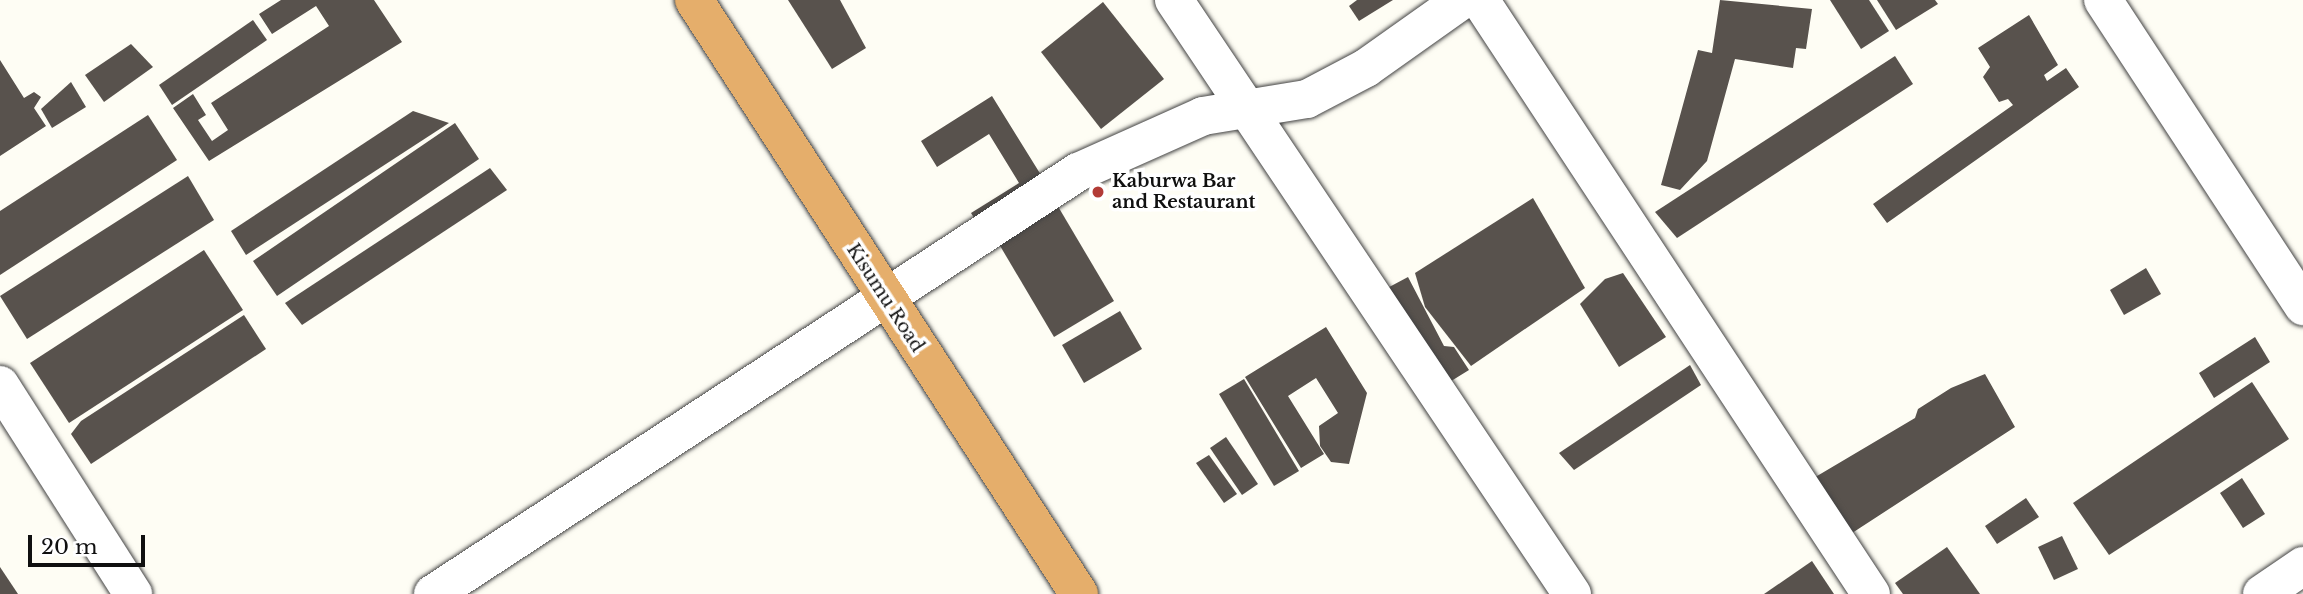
<!DOCTYPE html>
<html>
<head>
<meta charset="utf-8">
<style>
  body { margin:0 }
  #map { position:relative; width:2303px; height:594px; overflow:hidden; background:#fefdf4; font-family:"Libre Baskerville",serif }
  div>[style] { position:absolute }
  [style*='--x'] { left:calc(var(--x)*1px); top:calc(var(--y)*1px); width:calc(var(--w)*1px); rotate:calc(var(--a)*1deg) }
  .building>* { inset:0; background:#58524d }
  .roads { filter:drop-shadow(0 0 2px #434343) drop-shadow(0 0 2px #434343) }
  .minor>* { height:38px; margin:-19px; padding:0 19px; transform-origin:19px; border-radius:19px; background:#fff }
  .highway>* { height:38px; margin:-19px; padding:0 19px; transform-origin:19px; border-radius:19px; background:#e5ae6b }
  .dots>* { width:19px; height:19px; translate:-50% -50%; box-sizing:border-box; border:4px solid #fff; border-radius:50% }
  span { translate:-50% -50%; white-space:nowrap; text-align:center; line-height:1.15; -webkit-text-stroke:7px #fff; paint-order:stroke }
  .poi-label { font-size:18px; color:#101010; font-weight:700 }
  .left { translate:0 -50%; text-align:left }
  .street-label { font-size:18px; color:#101010 }
  .scale { position:absolute; left:28px; top:535px; width:117px; height:32px; box-sizing:border-box; border:4px solid #101010; border-top:0; padding-left:9px; font-size:21px; line-height:24px; white-space:nowrap; color:#101010; -webkit-text-stroke:5px #fff; paint-order:stroke }
</style>
</head>
<body>
<div id="map">
  <div class="building">
    <i style="clip-path:polygon(281px 0,374px 0,402px 42px,209px 161px,173px 108px,193px 94px,206px 115px,198px 120px,212px 141px,228px 130px,211px 103px,329px 26px,316px 6px,272px 34px,259px 14px)"></i>
    <i style="clip-path:polygon(788px 0,840px 0,866px 48px,832px 69px)"></i>
    <i style="clip-path:polygon(1357px 0,1393px 0,1359px 21px,1349px 6px)"></i>
    <i style="clip-path:polygon(1720px 0,1812px 9px,1806px 49px,1796px 48px,1793px 68px,1735px 59px,1707px 161px,1680px 190px,1661px 185px,1698px 50px,1712px 53px)"></i>
    <i style="clip-path:polygon(1830px 0,1869px 0,1889px 31px,1861px 49px)"></i>
    <i style="clip-path:polygon(1877px 0,1935px 0,1938px 4px,1896px 30px)"></i>
    <i style="clip-path:polygon(1103px 2px,1164px 79px,1101px 129px,1041px 52px)"></i>
    <i style="clip-path:polygon(2029px 15px,2058px 65px,2044px 75px,2047px 81px,2066px 68px,2079px 87px,1887px 223px,1873px 204px,2013px 105px,2008px 99px,1999px 102px,1983px 77px,1990px 67px,1978px 48px)"></i>
    <i style="clip-path:polygon(253px 20px,267px 40px,172px 105px,159px 85px)"></i>
    <i style="clip-path:polygon(131px 44px,153px 67px,104px 102px,85px 75px)"></i>
    <i style="clip-path:polygon(1895px 56px,1913px 84px,1677px 238px,1655px 212px)"></i>
    <i style="clip-path:polygon(0 60px,24px 98px,34px 92px,41px 97px,34px 108px,46px 126px,0 156px)"></i>
    <i style="clip-path:polygon(71px 82px,86px 107px,52px 128px,41px 109px)"></i>
    <i style="clip-path:polygon(992px 96px,1054px 196px,987px 238px,971px 213px,1019px 183px,989px 134px,937px 167px,921px 141px)"></i>
    <i style="clip-path:polygon(413px 111px,449px 123px,246px 255px,231px 231px)"></i>
    <i style="clip-path:polygon(148px 115px,177px 160px,0 275px,0 211px)"></i>
    <i style="clip-path:polygon(455px 123px,479px 159px,277px 296px,253px 261px)"></i>
    <i style="clip-path:polygon(490px 168px,507px 190px,302px 325px,285px 303px)"></i>
    <i style="clip-path:polygon(188px 176px,214px 220px,27px 339px,0 296px)"></i>
    <i style="clip-path:polygon(1533px 198px,1585px 288px,1471px 366px,1425px 307px,1415px 273px)"></i>
    <i style="clip-path:polygon(1056px 203px,1114px 301px,1054px 337px,996px 239px)"></i>
    <i style="clip-path:polygon(204px 250px,243px 310px,69px 423px,30px 363px)"></i>
    <i style="clip-path:polygon(2146px 268px,2161px 294px,2124px 315px,2110px 290px)"></i>
    <i style="clip-path:polygon(1623px 273px,1666px 337px,1619px 367px,1580px 304px,1605px 279px)"></i>
    <i style="clip-path:polygon(1408px 277px,1444px 346px,1454px 347px,1469px 370px,1435px 391px,1378px 293px)"></i>
    <i style="clip-path:polygon(1120px 311px,1142px 349px,1084px 383px,1062px 345px)"></i>
    <i style="clip-path:polygon(244px 315px,266px 349px,91px 464px,71px 434px,81px 421px)"></i>
    <i style="clip-path:polygon(1326px 327px,1367px 393px,1349px 464px,1331px 462px,1320px 446px,1319px 426px,1338px 413px,1316px 378px,1288px 396px,1324px 454px,1301px 468px,1245px 377px)"></i>
    <i style="clip-path:polygon(2255px 337px,2270px 362px,2214px 398px,2199px 373px)"></i>
    <i style="clip-path:polygon(1690px 365px,1701px 385px,1574px 470px,1559px 453px)"></i>
    <i style="clip-path:polygon(1985px 374px,2015px 427px,1826px 550px,1812px 479px,1915px 418px,1918px 409px,1951px 388px)"></i>
    <i style="clip-path:polygon(1244px 379px,1299px 471px,1274px 486px,1219px 394px)"></i>
    <i style="clip-path:polygon(2252px 382px,2289px 439px,2109px 555px,2073px 503px)"></i>
    <i style="clip-path:polygon(1226px 437px,1258px 484px,1242px 495px,1210px 448px)"></i>
    <i style="clip-path:polygon(1209px 455px,1237px 494px,1224px 503px,1196px 463px)"></i>
    <i style="clip-path:polygon(2242px 478px,2265px 514px,2243px 528px,2220px 493px)"></i>
    <i style="clip-path:polygon(2026px 498px,2039px 517px,1997px 544px,1985px 526px)"></i>
    <i style="clip-path:polygon(2062px 536px,2078px 569px,2054px 580px,2038px 547px)"></i>
    <i style="clip-path:polygon(1947px 547px,1980px 594px,1903px 594px,1895px 583px)"></i>
    <i style="clip-path:polygon(1812px 561px,1834px 594px,1764px 594px)"></i>
    <i style="clip-path:polygon(0 567px,18px 594px,0 594px)"></i>
  </div>
  <div class="roads">
    <div class="minor">
      <i style="--x:1174;--y:0;--w:715;--a:56.18"></i>
      <i style="--x:1480;--y:0;--w:711;--a:56.65"></i>
      <i style="--x:2103;--y:0;--w:366;--a:56.8"></i>
      <i style="--x:0;--y:385;--w:248;--a:57.5"></i>
      <i style="--x:433;--y:594;--w:771;--a:-33.2"></i>
      <i style="--x:1078;--y:172;--w:137;--a:-24.1"></i>
      <i style="--x:1203;--y:116;--w:105;--a:-9.3"></i>
      <i style="--x:1307;--y:99;--w:67;--a:-27.7"></i>
      <i style="--x:1366;--y:68;--w:118;--a:-35.3"></i>
      <i style="--x:2262;--y:594;--w:50;--a:-34.3"></i>
    </div>
    <div class="highway">
      <i style="--x:694;--y:0;--w:708;--a:57.05"></i>
    </div>
  </div>
  <div class="dots">
    <i style="left:1098px;top:192px;background:#b23b36"></i>
  </div>
  <div class="poi-label">
    <span class="left" style="left:1112px;top:192px">Kaburwa Bar<br>and Restaurant</span>
  </div>
  <div class="street-label">
    <span style="left:885px;top:298px;rotate:57deg">Kisumu Road</span>
  </div>
  <div class="scale">20 m</div>
</div>
</body>
</html>
